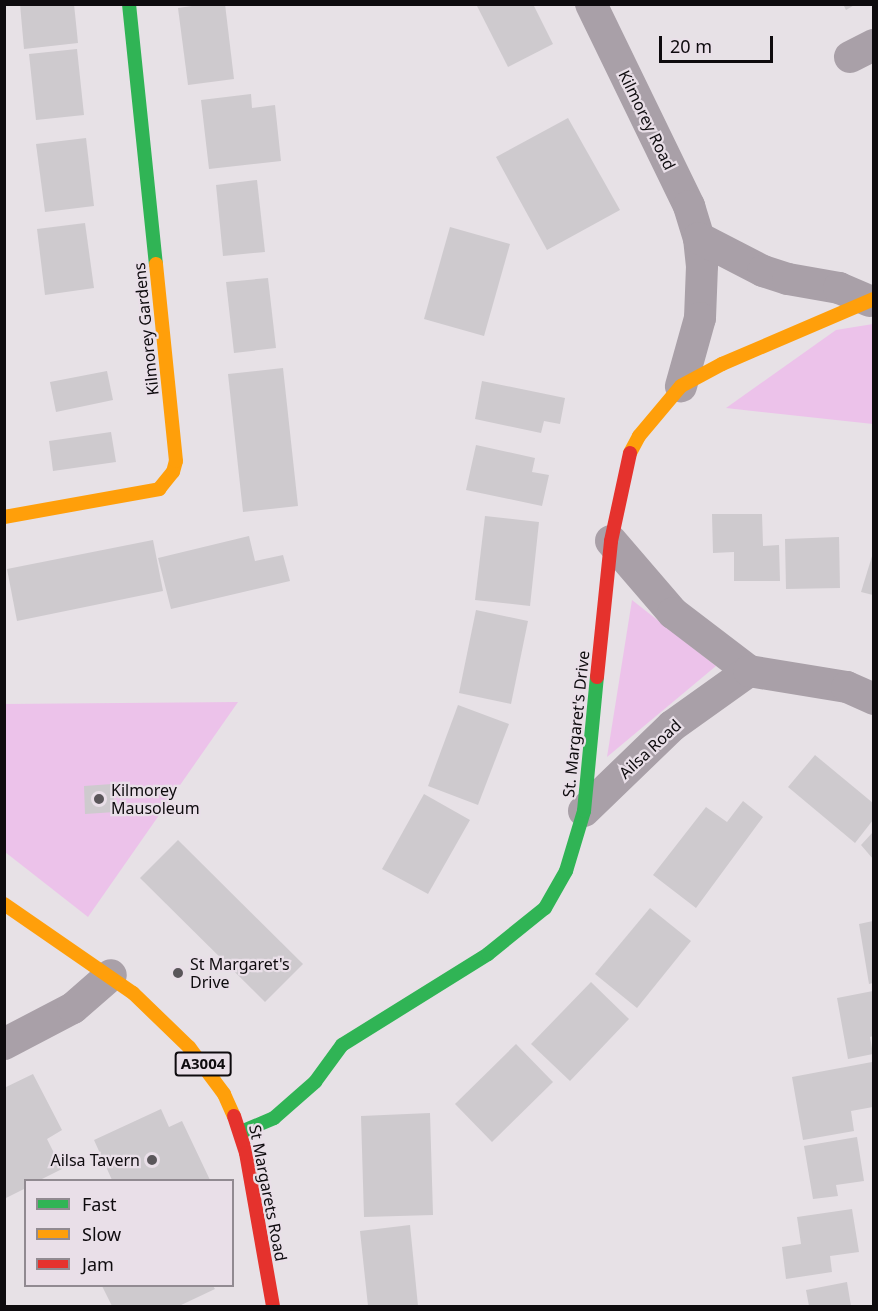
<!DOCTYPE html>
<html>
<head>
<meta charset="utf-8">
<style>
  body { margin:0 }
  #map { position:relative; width:878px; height:1311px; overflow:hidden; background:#e7e1e6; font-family:"Noto Sans",sans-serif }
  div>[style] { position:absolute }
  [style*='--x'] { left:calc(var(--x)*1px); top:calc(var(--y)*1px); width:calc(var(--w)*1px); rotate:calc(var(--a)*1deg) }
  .green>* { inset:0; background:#ecc2ea }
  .building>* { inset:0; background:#cecace }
  .street>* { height:32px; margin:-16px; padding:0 16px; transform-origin:16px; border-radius:16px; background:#a9a0a8 }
  .fast>* { height:14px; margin:-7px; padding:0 7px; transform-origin:7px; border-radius:7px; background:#30b455 }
  .slow>* { height:14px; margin:-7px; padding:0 7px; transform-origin:7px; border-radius:7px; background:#ff9f0a }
  .jam>* { height:14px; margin:-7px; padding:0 7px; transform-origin:7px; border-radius:7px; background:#e5322d }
  .dots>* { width:16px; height:16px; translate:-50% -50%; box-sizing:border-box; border:3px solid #e9dfe8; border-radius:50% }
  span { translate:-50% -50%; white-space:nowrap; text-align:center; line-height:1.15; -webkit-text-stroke:4.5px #e9dfe8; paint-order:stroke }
  .shield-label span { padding:2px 4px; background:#e9dfe8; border:2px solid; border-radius:4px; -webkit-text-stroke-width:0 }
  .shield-label { font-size:15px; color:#0e0b0e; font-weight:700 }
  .street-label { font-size:16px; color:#0e0b0e }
  .poi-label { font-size:16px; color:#0e0b0e }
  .left { translate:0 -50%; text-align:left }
  .right { translate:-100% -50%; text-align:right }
  .frame { position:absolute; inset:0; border:6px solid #0e0b0e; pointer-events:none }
  .legend { position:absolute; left:24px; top:1179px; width:210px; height:108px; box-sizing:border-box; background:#e9dfe8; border:2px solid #918a91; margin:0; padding:8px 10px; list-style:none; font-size:18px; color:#0e0b0e }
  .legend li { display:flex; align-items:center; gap:12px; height:30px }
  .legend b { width:30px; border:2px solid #918a91 }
  .scale { position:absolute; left:659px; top:36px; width:114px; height:27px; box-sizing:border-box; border:3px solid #0e0b0e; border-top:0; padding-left:8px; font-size:18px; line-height:21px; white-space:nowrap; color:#0e0b0e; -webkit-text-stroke:4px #e9dfe8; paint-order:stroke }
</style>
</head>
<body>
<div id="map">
  <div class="green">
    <i style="clip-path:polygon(873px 324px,873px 424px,726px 408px,836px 330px)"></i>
    <i style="clip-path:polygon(632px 600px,716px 666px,607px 757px)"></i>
    <i style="clip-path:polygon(238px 702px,88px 917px,5px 852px,4px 704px)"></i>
  </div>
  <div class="building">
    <i style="clip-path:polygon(20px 4px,74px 4px,78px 43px,24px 49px)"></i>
    <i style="clip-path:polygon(206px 4px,225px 4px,234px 79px,188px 85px,178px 8px)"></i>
    <i style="clip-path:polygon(476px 4px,533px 4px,553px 44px,508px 67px)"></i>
    <i style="clip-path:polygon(843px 4px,856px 4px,846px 10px)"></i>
    <i style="clip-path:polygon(77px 49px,84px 115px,36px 120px,29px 54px)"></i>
    <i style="clip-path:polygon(251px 94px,252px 108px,275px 105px,281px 161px,209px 169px,201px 100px)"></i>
    <i style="clip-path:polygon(568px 118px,620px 210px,547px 250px,496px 157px)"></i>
    <i style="clip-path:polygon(86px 138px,94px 206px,45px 212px,36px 144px)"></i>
    <i style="clip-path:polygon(257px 180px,265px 252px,223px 256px,216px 185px)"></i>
    <i style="clip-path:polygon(85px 223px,94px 288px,45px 295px,37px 229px)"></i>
    <i style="clip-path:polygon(450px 227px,510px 244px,484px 336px,424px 319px)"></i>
    <i style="clip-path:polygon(268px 278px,276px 348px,234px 353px,226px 282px)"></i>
    <i style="clip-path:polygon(283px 368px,298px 506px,243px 512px,228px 374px)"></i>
    <i style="clip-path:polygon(107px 371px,113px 400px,56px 412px,50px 382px)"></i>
    <i style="clip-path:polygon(482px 381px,565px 398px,560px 424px,544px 421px,541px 433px,475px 419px)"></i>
    <i style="clip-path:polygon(111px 432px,116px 462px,53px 471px,49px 441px)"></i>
    <i style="clip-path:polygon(476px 445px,535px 458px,532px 472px,549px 475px,542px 506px,466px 490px)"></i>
    <i style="clip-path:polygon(712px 514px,762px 514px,763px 546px,779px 545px,780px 581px,734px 581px,734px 552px,713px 553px)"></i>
    <i style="clip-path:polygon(485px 516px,539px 522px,530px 606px,475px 600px)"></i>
    <i style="clip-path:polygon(249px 536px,255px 561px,283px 555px,290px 581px,171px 609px,158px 558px)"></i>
    <i style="clip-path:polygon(839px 537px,840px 588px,786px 589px,785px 539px)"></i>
    <i style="clip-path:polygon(153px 540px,163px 591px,17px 621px,7px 569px)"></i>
    <i style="clip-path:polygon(873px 553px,873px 595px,861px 592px)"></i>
    <i style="clip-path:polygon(476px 610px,528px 621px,511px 704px,459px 693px)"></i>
    <i style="clip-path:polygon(458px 705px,509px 724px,478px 805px,428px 786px)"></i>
    <i style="clip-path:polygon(815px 755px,873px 803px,873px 820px,855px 843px,788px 787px)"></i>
    <i style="clip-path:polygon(112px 784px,115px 812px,85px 814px,84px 786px)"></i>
    <i style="clip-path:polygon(424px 794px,470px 820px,428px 894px,382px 869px)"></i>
    <i style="clip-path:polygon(743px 801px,763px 817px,696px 908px,653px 875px,706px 807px,727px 822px)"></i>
    <i style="clip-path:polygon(873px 832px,873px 859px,861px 845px)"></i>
    <i style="clip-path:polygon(178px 840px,303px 964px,265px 1002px,140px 878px)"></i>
    <i style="clip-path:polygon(650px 908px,691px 941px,637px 1008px,595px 974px)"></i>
    <i style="clip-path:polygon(873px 921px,873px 983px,869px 984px,859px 924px)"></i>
    <i style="clip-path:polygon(591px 982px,629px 1019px,570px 1081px,531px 1044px)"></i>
    <i style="clip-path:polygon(873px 991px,873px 1036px,870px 1037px,873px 1054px,848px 1059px,837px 998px)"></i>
    <i style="clip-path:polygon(516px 1044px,553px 1082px,492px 1142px,455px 1104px)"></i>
    <i style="clip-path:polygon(872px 1062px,873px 1107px,851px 1111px,854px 1131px,803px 1140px,792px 1077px)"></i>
    <i style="clip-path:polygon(33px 1074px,62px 1130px,47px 1139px,62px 1169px,40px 1180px,26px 1180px,26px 1188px,4px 1199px,4px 1088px)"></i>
    <i style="clip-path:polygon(161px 1109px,169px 1127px,182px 1121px,210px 1180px,112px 1180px,94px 1140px)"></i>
    <i style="clip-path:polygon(430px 1113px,433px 1215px,364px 1217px,361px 1116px)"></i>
    <i style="clip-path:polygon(857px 1137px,864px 1181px,836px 1185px,838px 1196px,813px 1199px,804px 1146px)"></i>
    <i style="clip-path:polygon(852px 1209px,859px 1252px,830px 1256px,832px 1272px,786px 1279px,782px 1247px,801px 1244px,797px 1217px)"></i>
    <i style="clip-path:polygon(410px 1225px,418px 1306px,368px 1306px,360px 1231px)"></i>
    <i style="clip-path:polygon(847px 1282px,851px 1306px,809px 1306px,806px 1290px)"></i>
    <i style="clip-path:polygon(102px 1286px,213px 1286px,215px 1289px,179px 1306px,112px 1306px)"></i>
  </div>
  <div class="street">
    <i style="--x:591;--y:4;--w:225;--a:64.1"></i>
    <i style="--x:689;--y:206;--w:34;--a:73"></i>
    <i style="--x:699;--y:238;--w:28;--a:84"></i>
    <i style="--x:702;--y:266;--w:52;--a:92.2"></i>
    <i style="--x:700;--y:318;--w:71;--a:105.6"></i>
    <i style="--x:850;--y:57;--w:27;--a:-27"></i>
    <i style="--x:699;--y:238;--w:72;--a:27.3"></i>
    <i style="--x:763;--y:271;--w:26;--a:18"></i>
    <i style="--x:788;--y:279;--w:52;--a:10"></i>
    <i style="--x:839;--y:288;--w:33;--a:23"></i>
    <i style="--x:611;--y:541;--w:95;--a:49.3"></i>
    <i style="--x:673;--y:613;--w:96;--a:37.3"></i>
    <i style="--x:584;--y:811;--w:122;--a:-44"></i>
    <i style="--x:672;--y:726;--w:95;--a:-35.5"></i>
    <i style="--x:749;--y:671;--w:99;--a:9.3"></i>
    <i style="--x:847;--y:687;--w:30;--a:24"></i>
    <i style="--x:4;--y:1044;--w:78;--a:-27.6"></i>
    <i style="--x:73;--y:1008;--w:50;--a:-41"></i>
  </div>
  <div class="fast">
    <i style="--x:129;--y:4;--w:261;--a:84.1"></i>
    <i style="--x:241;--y:1132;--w:36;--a:-23"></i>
    <i style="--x:274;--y:1118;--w:55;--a:-41.3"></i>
    <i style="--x:315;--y:1082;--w:46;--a:-53.9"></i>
    <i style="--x:342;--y:1045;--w:172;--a:-31.9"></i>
    <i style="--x:488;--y:954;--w:73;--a:-38.9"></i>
    <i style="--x:545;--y:908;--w:43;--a:-60.4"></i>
    <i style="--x:566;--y:871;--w:63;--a:-73.3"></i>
    <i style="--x:584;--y:811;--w:135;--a:-84.5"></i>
  </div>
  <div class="slow">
    <i style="--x:630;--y:453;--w:19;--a:-62"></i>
    <i style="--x:639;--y:436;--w:65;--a:-50"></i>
    <i style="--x:681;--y:386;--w:47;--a:-28.2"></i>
    <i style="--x:722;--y:364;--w:165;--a:-23.2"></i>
    <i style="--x:4;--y:517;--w:158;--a:-10.2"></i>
    <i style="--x:159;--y:489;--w:22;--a:-51"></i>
    <i style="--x:173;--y:472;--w:11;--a:-75"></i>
    <i style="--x:176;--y:461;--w:198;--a:-95.8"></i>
    <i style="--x:4;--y:904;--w:157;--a:34.6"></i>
    <i style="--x:133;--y:993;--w:78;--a:44"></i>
    <i style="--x:189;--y:1047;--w:59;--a:53.3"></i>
    <i style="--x:224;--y:1094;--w:24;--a:66"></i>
  </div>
  <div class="jam">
    <i style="--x:597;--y:677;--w:137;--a:-84.1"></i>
    <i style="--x:611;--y:541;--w:90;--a:-77.8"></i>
    <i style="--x:234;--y:1116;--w:39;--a:72"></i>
    <i style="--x:246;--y:1153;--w:155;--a:80"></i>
  </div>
  <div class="dots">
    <i style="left:99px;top:799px;background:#5a565a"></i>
    <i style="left:178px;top:973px;background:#5a565a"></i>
    <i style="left:152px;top:1160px;background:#5a565a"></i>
  </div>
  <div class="shield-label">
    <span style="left:203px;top:1064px">A3004</span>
  </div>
  <div class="street-label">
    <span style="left:647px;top:120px;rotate:64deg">Kilmorey Road</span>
    <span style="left:146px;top:329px;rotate:-96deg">Kilmorey Gardens</span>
    <span style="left:576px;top:724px;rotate:-84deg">St. Margaret's Drive</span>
    <span style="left:650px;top:749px;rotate:-43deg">Ailsa Road</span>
    <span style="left:268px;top:1193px;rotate:79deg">St Margarets Road</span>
  </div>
  <div class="poi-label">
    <span class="left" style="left:111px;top:799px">Kilmorey<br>Mausoleum</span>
    <span class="left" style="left:190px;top:973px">St Margaret's<br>Drive</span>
    <span class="right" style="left:140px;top:1160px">Ailsa Tavern</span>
  </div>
  <div class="frame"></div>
  <ul class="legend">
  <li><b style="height:8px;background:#30b455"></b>Fast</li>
  <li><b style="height:8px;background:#ff9f0a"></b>Slow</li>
  <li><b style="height:8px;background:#e5322d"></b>Jam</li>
  </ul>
  <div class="scale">20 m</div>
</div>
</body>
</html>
